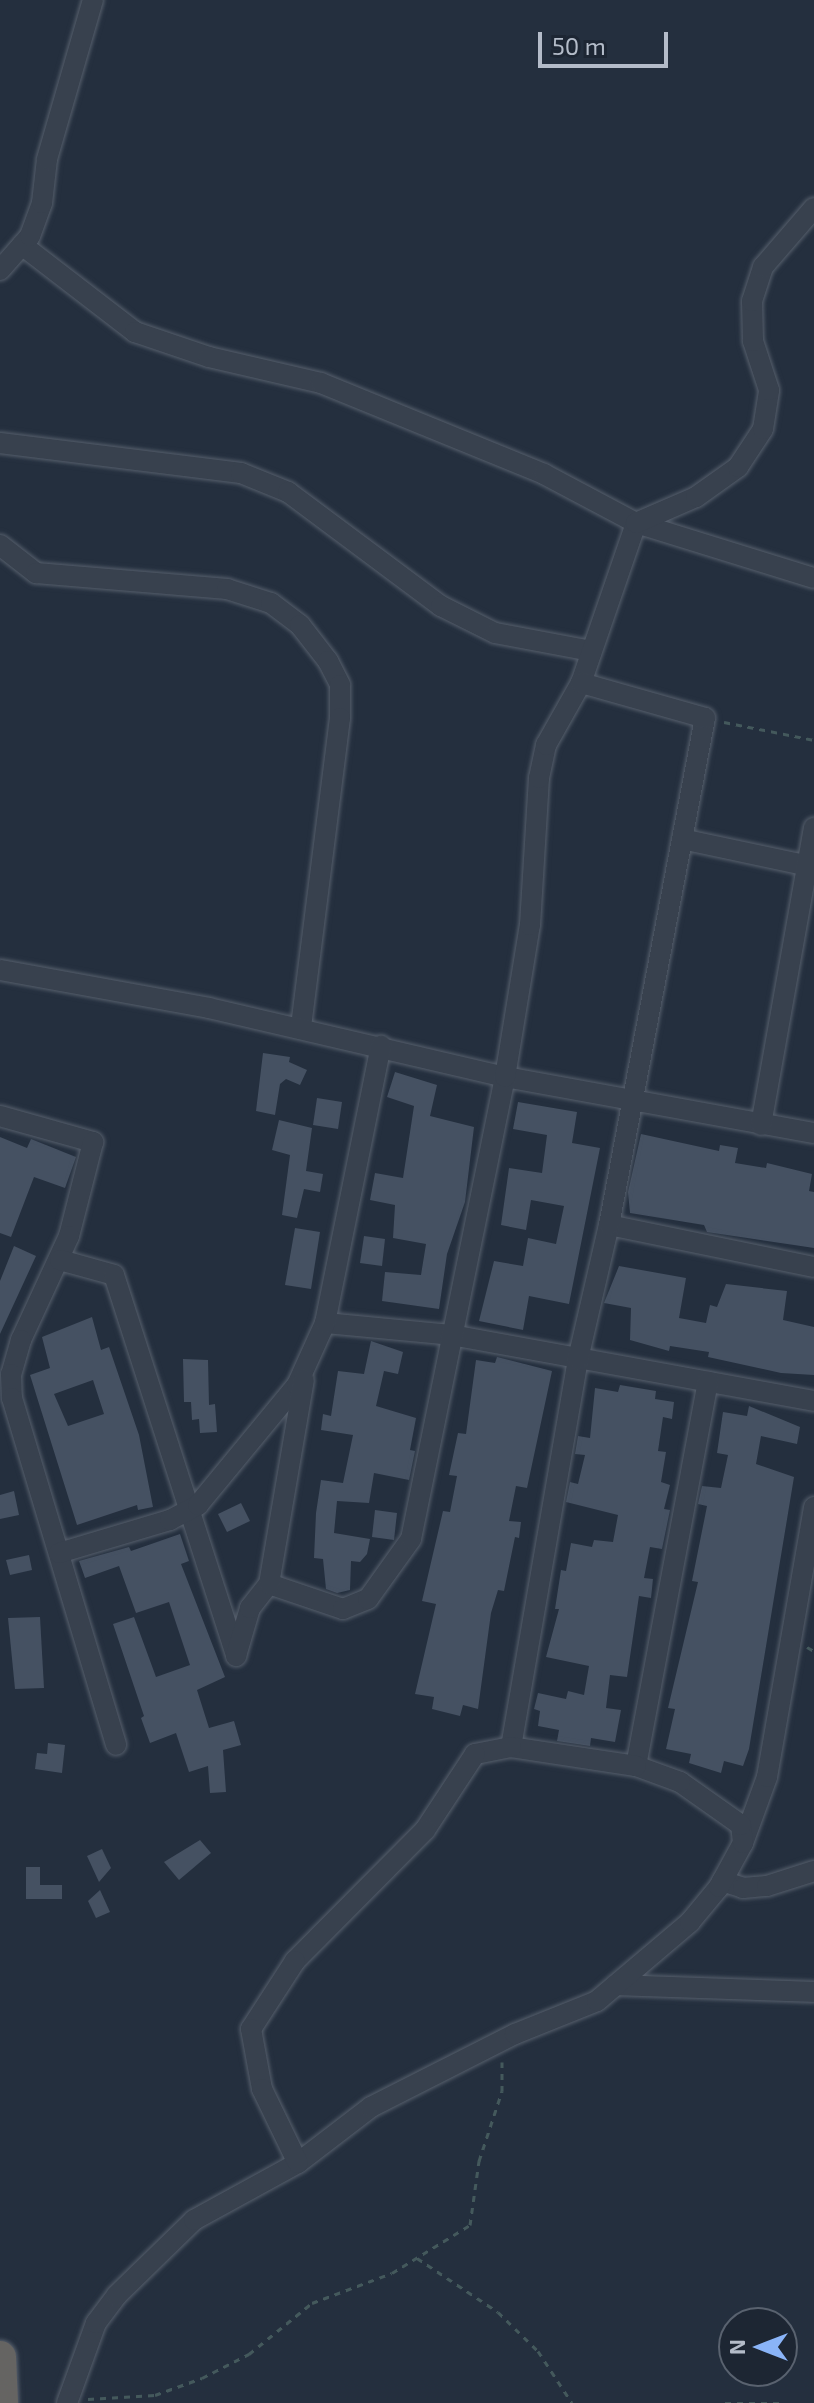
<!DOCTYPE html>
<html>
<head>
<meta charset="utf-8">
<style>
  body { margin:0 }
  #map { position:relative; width:814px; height:2403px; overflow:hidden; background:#242f3e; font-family:"Exo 2",sans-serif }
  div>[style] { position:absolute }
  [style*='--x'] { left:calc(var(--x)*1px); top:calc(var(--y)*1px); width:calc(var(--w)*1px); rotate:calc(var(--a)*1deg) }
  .building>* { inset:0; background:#455162 }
  .path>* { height:3px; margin-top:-1.5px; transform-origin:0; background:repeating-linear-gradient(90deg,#44595c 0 6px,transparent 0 12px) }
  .roads { filter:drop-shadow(0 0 2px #565f6c) drop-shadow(0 0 2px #565f6c) }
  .minor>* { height:20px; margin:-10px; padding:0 10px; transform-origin:10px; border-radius:10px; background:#38414e }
  .trunk>* { height:32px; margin:-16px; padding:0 16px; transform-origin:16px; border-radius:16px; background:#656462 }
  span { translate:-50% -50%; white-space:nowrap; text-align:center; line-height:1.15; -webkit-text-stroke:6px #1d2633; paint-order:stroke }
  .north { position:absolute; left:718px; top:2307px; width:80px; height:80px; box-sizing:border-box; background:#1d2633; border:2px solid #59626f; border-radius:50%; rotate:270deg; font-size:22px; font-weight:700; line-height:32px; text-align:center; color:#b4bcc9 }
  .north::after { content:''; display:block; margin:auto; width:28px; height:36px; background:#8ab4f8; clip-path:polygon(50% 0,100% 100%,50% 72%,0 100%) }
  .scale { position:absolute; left:538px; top:32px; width:130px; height:36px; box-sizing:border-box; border:4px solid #b4bcc9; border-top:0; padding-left:10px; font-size:24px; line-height:28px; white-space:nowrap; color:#b4bcc9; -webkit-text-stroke:6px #1d2633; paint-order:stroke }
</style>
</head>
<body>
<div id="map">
  <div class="building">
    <i style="clip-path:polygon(263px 1053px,290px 1057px,289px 1062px,307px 1070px,300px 1085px,286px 1079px,280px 1084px,275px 1115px,256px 1111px)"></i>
    <i style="clip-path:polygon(395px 1072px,437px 1085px,430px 1116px,474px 1127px,465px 1202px,447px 1254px,439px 1309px,382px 1301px,385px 1272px,421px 1275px,426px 1244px,393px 1238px,395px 1205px,370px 1200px,375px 1173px,403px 1178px,414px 1106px,387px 1097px)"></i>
    <i style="clip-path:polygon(317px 1098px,342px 1102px,338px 1129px,313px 1125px)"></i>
    <i style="clip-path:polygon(518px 1102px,577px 1112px,572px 1143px,600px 1148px,569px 1304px,529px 1296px,523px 1330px,479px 1321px,494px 1261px,523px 1266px,528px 1238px,556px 1244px,564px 1206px,531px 1200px,526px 1230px,501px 1225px,509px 1168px,542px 1173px,547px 1135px,513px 1129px)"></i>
    <i style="clip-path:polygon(279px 1120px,312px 1128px,306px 1171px,323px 1174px,320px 1192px,304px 1189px,297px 1218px,282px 1215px,290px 1155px,272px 1150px)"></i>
    <i style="clip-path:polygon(641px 1134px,719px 1151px,720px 1145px,738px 1148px,735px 1163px,766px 1168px,767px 1163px,812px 1174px,809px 1191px,814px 1192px,814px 1248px,707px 1232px,704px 1225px,630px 1213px,628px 1192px)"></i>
    <i style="clip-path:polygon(0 1137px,27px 1148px,31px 1139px,76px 1157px,65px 1188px,34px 1177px,11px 1237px,0 1233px)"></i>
    <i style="clip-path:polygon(295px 1228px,320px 1232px,311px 1289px,285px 1285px)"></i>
    <i style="clip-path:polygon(364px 1236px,385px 1239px,382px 1266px,360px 1263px)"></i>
    <i style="clip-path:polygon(14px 1246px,36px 1256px,0 1334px,0 1281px)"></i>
    <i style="clip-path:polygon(619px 1266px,686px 1278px,679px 1318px,706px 1323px,710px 1305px,717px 1307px,726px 1284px,787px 1291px,783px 1320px,814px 1327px,814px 1375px,781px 1373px,708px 1357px,709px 1352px,670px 1346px,669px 1351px,630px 1340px,631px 1308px,604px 1303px)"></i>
    <i style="clip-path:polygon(evenodd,92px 1317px,101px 1350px,109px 1347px,139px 1435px,153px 1507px,138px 1510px,137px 1505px,77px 1525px,30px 1375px,50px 1368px,42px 1337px,92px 1317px,93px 1380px,104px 1414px,68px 1426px,54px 1394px,93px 1380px)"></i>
    <i style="clip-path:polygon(371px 1341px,403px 1352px,398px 1374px,384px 1371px,376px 1406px,416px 1418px,410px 1450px,415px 1451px,409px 1480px,374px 1473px,369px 1503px,337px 1501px,334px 1533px,370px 1539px,367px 1554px,360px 1562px,351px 1561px,350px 1590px,337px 1593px,326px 1589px,323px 1559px,314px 1558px,316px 1513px,321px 1480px,343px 1483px,353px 1435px,321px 1430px,323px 1414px,331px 1416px,338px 1371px,364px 1374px)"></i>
    <i style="clip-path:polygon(497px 1357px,552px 1371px,527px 1488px,516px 1486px,509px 1521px,521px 1522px,519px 1538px,515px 1537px,504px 1591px,498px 1590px,491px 1613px,478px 1709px,463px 1705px,460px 1716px,432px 1709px,434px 1697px,415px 1694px,436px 1604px,422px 1601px,443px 1511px,450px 1512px,457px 1476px,449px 1475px,458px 1433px,466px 1434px,476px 1360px,495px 1363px)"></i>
    <i style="clip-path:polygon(183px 1359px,208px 1360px,209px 1405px,215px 1404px,217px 1432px,200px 1433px,199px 1419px,192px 1420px,191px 1402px,184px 1402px)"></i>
    <i style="clip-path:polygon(620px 1385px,656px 1391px,655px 1399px,674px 1402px,672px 1419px,663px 1417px,658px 1451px,666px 1452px,661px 1482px,670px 1485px,664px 1509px,670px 1510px,662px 1549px,650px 1547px,644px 1578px,653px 1579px,651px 1598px,639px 1596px,627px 1677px,610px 1675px,606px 1708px,621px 1710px,615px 1742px,591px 1738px,590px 1746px,557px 1741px,559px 1730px,538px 1726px,540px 1711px,534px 1709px,538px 1693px,566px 1699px,568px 1691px,584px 1695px,589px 1666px,546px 1657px,559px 1609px,555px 1609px,561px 1570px,566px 1571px,571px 1543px,592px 1547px,594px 1540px,613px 1542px,618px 1515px,566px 1502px,570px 1482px,578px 1484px,585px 1455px,575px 1454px,578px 1436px,590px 1438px,595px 1388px,618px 1392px)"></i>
    <i style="clip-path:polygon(749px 1406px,800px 1427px,797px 1444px,761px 1436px,756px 1464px,794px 1477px,749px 1749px,743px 1766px,724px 1761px,721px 1773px,689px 1763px,691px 1754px,666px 1749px,675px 1709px,668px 1708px,698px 1582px,692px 1581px,707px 1506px,698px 1504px,702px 1486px,721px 1488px,728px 1455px,717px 1453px,723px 1412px,747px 1416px)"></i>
    <i style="clip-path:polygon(14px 1491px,19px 1515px,0 1519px,0 1495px)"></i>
    <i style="clip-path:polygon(241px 1503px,250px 1521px,227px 1532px,218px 1514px)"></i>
    <i style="clip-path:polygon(375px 1510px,397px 1513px,394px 1540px,372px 1537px)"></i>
    <i style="clip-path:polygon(180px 1534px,189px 1561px,181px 1564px,225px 1677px,197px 1690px,209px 1728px,234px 1721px,241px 1745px,223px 1750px,226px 1792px,210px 1793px,208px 1766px,189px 1772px,176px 1733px,150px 1743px,141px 1718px,144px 1716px,113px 1624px,134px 1617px,156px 1677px,190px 1665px,169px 1602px,136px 1613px,119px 1566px,85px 1578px,79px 1561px,129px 1547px,131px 1551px)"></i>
    <i style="clip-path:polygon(29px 1555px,32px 1570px,10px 1575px,6px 1560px)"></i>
    <i style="clip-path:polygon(40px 1617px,44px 1688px,15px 1689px,8px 1618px)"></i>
    <i style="clip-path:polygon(48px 1743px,65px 1745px,62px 1773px,35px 1769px,37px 1753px,47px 1754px)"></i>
    <i style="clip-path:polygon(200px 1840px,211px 1853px,179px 1880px,164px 1862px)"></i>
    <i style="clip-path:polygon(102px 1849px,111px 1868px,99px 1882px,87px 1856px)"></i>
    <i style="clip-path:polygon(26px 1867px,40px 1867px,40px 1885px,62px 1885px,62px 1899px,26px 1899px)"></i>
    <i style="clip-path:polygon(100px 1890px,110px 1912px,96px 1918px,88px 1901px)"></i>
  </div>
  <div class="path">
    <i style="--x:724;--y:722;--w:92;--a:11.3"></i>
    <i style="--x:807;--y:1647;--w:8;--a:30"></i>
    <i style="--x:417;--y:2258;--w:97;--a:33.7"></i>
    <i style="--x:498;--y:2312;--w:56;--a:44.3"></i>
    <i style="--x:538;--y:2351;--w:62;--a:56.8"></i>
    <i style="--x:88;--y:2399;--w:67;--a:-3.4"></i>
    <i style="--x:155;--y:2395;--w:50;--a:-19.9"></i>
    <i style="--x:202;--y:2378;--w:53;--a:-27.1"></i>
    <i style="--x:249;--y:2354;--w:81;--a:-39"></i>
    <i style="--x:312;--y:2303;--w:85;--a:-20.6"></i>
    <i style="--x:392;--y:2273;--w:92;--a:-31.6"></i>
    <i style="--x:470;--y:2225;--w:65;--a:-82"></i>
    <i style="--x:479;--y:2161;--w:74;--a:-71.8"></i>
    <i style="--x:502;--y:2091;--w:29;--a:-90"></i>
    <i style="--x:725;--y:2403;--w:57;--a:0"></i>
  </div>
  <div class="roads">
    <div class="minor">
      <i style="--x:22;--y:245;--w:143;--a:37.6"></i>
      <i style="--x:135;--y:332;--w:78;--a:18.7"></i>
      <i style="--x:209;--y:357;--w:115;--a:13.1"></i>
      <i style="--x:321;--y:383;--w:241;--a:22.2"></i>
      <i style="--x:544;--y:474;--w:104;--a:28"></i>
      <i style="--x:636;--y:523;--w:186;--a:17.2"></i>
      <i style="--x:0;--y:270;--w:45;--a:-48.6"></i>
      <i style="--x:30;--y:236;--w:35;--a:-70"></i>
      <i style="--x:42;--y:203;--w:44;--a:-83.5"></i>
      <i style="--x:47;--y:159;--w:166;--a:-73.9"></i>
      <i style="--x:0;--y:443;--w:243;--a:7.1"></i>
      <i style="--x:241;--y:473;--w:51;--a:22"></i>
      <i style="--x:288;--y:492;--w:191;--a:36.7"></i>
      <i style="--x:441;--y:606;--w:60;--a:26.6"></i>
      <i style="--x:495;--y:633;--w:98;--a:10.6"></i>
      <i style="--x:0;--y:545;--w:46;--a:37.9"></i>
      <i style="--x:36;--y:573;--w:192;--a:4.8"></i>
      <i style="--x:227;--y:589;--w:46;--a:17.7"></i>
      <i style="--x:271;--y:603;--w:36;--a:37"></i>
      <i style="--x:300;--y:625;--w:46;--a:52.1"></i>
      <i style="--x:328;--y:661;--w:27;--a:63"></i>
      <i style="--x:340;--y:685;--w:33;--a:90"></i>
      <i style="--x:340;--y:718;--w:311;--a:97.2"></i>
      <i style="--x:682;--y:839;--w:135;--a:12"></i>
      <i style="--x:0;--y:970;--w:212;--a:10.3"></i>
      <i style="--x:209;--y:1008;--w:304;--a:13.1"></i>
      <i style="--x:505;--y:1077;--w:314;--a:10.3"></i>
      <i style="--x:0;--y:1116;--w:97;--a:15.6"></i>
      <i style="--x:93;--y:1142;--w:97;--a:104.3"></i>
      <i style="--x:69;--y:1236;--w:115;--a:114.8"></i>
      <i style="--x:21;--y:1340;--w:35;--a:106"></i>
      <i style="--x:11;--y:1374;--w:24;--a:88"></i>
      <i style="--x:12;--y:1398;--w:362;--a:73.3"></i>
      <i style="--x:761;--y:1125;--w:302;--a:-79.9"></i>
      <i style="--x:609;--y:1225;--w:209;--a:11.6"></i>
      <i style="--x:60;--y:1260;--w:56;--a:15.5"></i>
      <i style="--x:114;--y:1275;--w:400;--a:72.2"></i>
      <i style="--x:325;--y:1323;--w:127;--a:5.4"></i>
      <i style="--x:451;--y:1335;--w:369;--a:10.3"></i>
      <i style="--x:59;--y:1553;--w:116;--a:-16.6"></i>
      <i style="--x:170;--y:1520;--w:32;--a:-28"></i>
      <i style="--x:198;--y:1505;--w:156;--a:-50.5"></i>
      <i style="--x:297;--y:1385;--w:68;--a:-65.7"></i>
      <i style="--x:325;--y:1323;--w:283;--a:-78.6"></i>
      <i style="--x:269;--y:1584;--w:78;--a:18.7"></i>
      <i style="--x:343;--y:1609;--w:27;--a:-22"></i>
      <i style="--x:368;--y:1599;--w:74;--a:-54.4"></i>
      <i style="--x:411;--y:1539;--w:471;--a:-78.5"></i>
      <i style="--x:505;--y:1077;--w:154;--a:-80.7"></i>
      <i style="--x:530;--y:925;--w:147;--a:-86.5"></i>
      <i style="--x:539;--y:778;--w:34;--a:-78"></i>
      <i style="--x:546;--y:745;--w:71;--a:-60.6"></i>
      <i style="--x:581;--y:683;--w:169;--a:-71"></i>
      <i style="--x:636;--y:523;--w:65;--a:-23.4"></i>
      <i style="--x:696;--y:497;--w:52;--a:-35.5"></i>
      <i style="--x:738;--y:467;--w:45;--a:-56.7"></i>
      <i style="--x:763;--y:429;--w:39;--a:-81"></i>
      <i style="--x:769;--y:390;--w:52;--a:-108.1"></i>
      <i style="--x:753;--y:341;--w:40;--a:-91.4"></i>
      <i style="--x:752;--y:301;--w:36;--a:-72"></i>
      <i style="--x:763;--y:267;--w:78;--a:-49.2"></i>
      <i style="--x:236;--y:1656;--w:50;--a:-73.7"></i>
      <i style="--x:250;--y:1608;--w:31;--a:-52"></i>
      <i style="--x:269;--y:1584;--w:207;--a:-80.3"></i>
      <i style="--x:511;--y:1747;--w:394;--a:-80.2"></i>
      <i style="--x:578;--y:1359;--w:138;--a:-77"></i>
      <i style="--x:609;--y:1225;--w:516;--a:-79.28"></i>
      <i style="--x:705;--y:718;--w:129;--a:-164.2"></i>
      <i style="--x:636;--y:1766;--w:391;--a:-79.4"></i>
      <i style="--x:743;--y:1843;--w:70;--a:-70"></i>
      <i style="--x:767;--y:1777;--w:274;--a:-80.1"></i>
      <i style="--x:722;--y:1881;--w:22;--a:18"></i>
      <i style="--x:743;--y:1888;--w:24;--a:-5"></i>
      <i style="--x:767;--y:1886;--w:49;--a:-17.7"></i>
      <i style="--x:616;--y:1985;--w:198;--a:2"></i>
      <i style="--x:67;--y:2403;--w:85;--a:-70.1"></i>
      <i style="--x:96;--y:2323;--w:35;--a:-53"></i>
      <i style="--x:117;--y:2295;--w:107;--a:-44.2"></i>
      <i style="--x:194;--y:2220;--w:119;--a:-28.7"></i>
      <i style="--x:298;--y:2163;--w:92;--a:-37.5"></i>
      <i style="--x:371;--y:2107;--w:161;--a:-26.9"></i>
      <i style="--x:515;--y:2034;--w:88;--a:-21.9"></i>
      <i style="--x:597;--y:2001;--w:122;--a:-40.3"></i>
      <i style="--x:690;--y:1922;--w:45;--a:-50.4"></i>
      <i style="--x:719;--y:1887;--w:50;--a:-61.4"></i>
      <i style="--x:743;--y:1843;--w:18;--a:-96"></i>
      <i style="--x:741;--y:1825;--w:75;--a:-144.8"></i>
      <i style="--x:680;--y:1782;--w:47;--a:-160"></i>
      <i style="--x:636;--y:1766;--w:126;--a:-171.4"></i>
      <i style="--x:511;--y:1747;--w:37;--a:169"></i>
      <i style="--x:475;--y:1754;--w:91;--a:123.3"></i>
      <i style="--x:425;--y:1830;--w:185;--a:134.8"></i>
      <i style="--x:295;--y:1961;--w:81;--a:122.9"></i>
      <i style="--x:251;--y:2029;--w:61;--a:79.6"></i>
      <i style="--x:262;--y:2089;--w:82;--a:64.1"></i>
    </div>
    <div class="trunk">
      <i style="--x:0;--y:2357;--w:46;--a:87.5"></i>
    </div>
  </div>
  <div class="north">N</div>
  <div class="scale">50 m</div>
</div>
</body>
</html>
